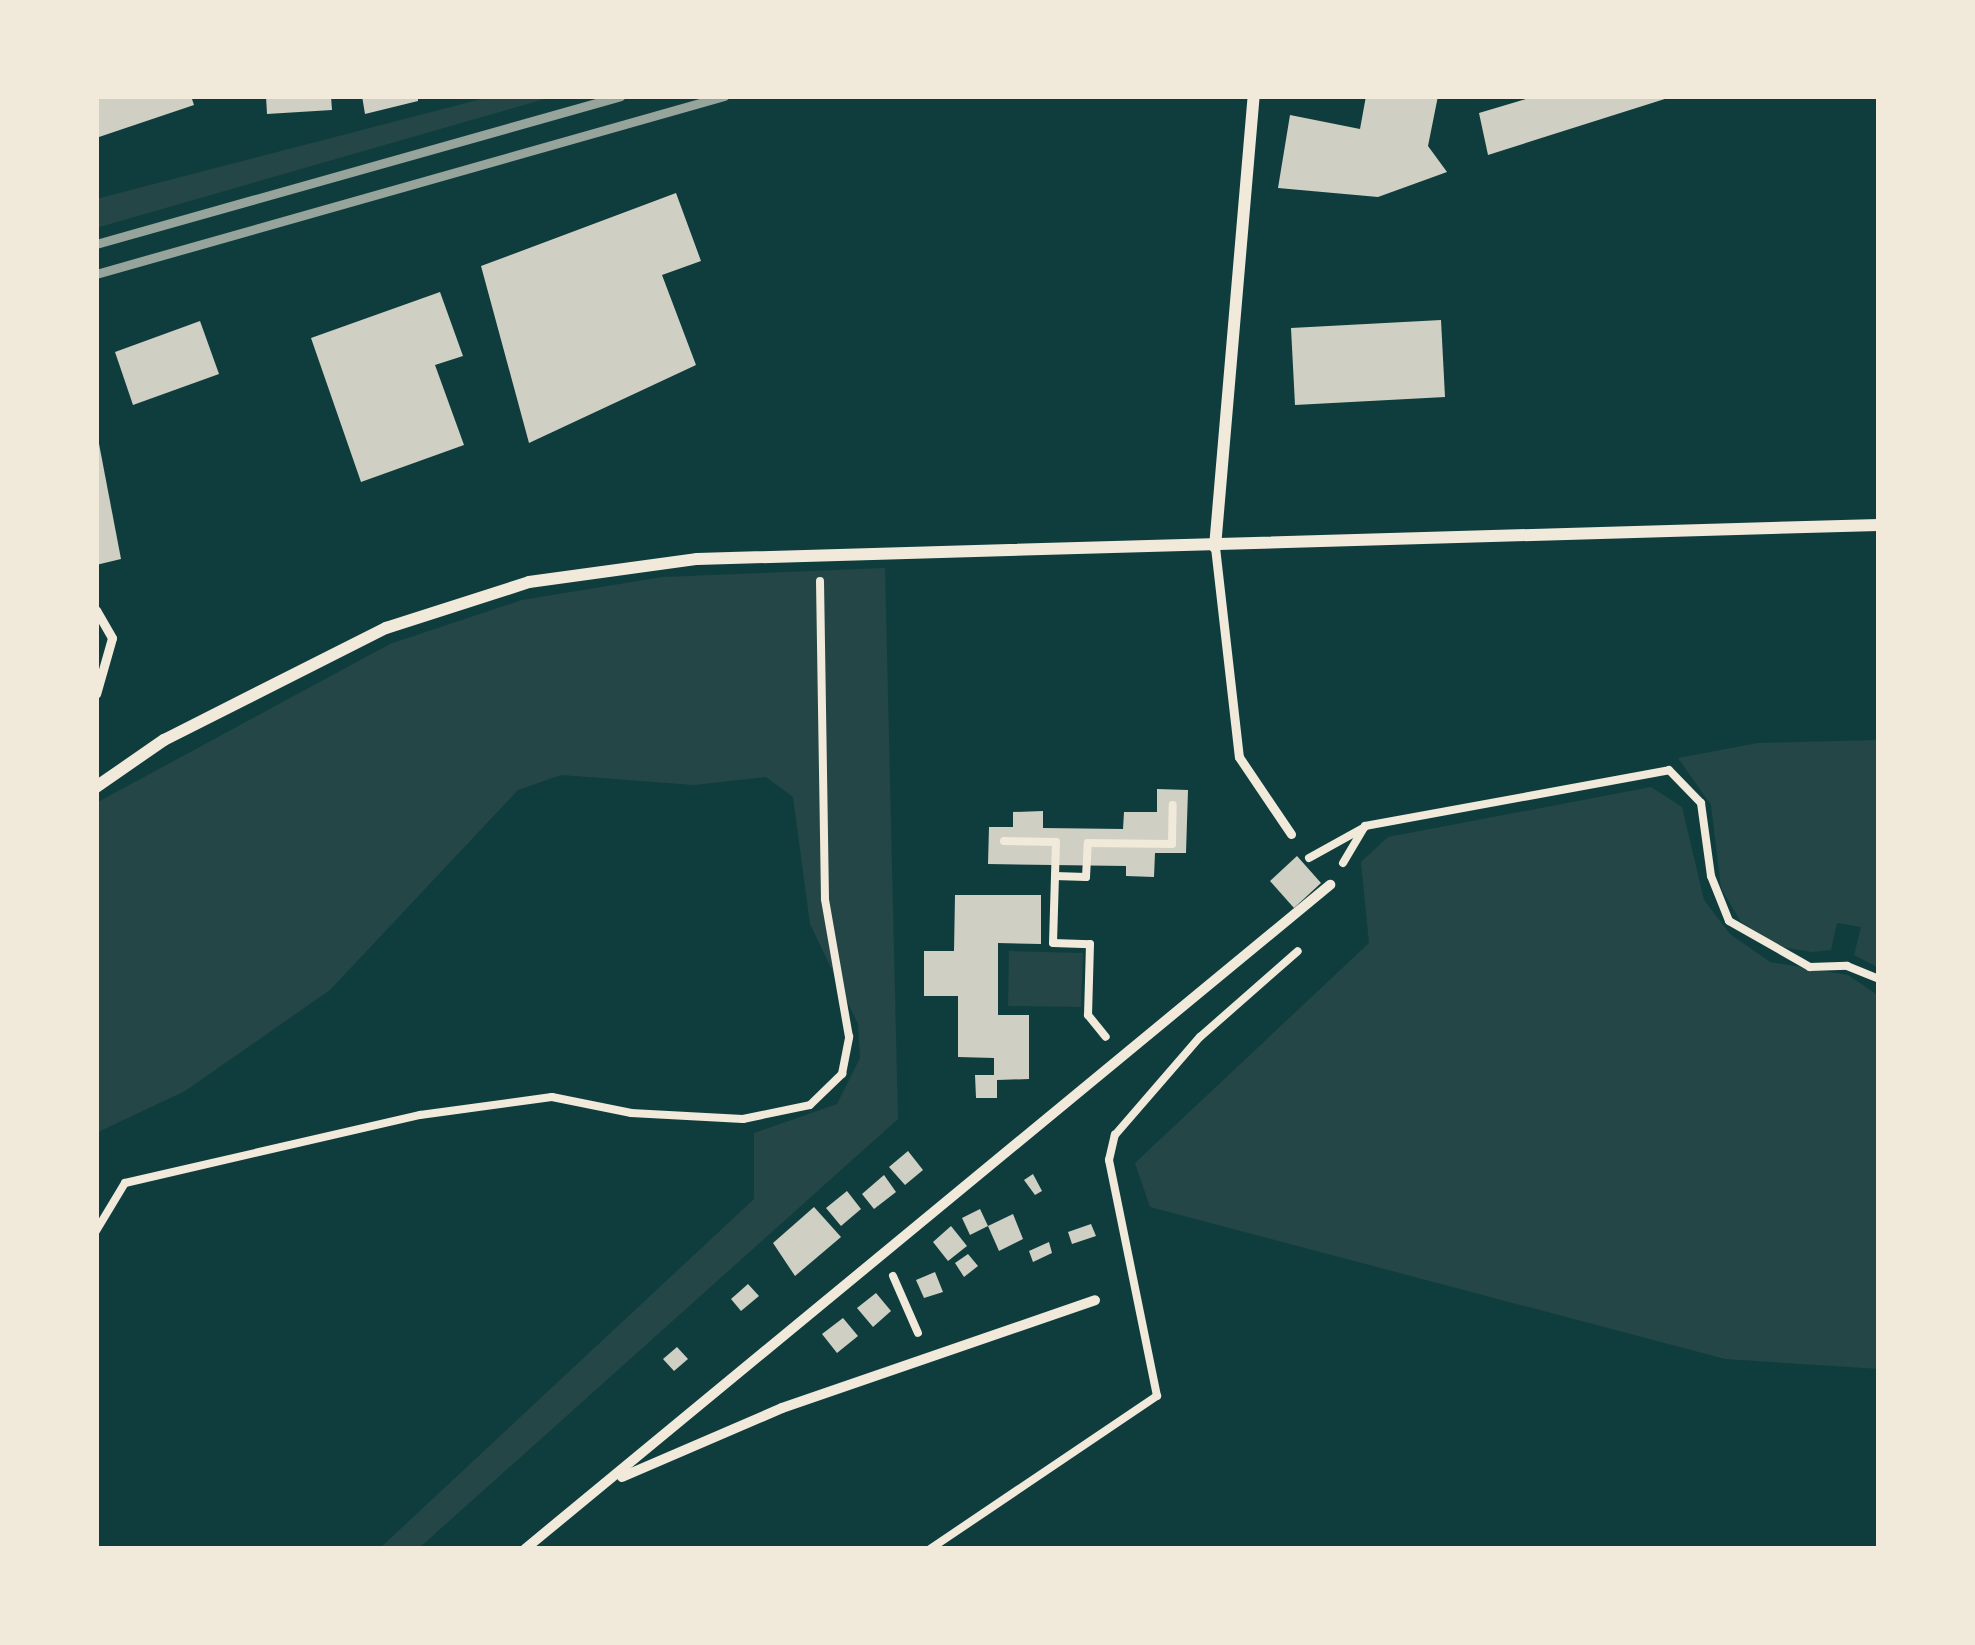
<!DOCTYPE html>
<html>
<head>
<meta charset="utf-8">
<style>
  body { margin:0 }
  #map { position:relative; width:1975px; height:1645px; overflow:hidden; background:#0f3d3e; font-family:"Crimson Pro",serif }
  div>[style] { position:absolute }
  [style*='--x'] { left:calc(var(--x)*1px); top:calc(var(--y)*1px); width:calc(var(--w)*1px); rotate:calc(var(--a)*1deg) }
  .green>* { inset:0; background:#244646 }
  .building>* { inset:0; background:#cfcfc3 }
  .path>* { height:8px; margin:-4px; padding:0 4px; transform-origin:4px; border-radius:4px; background:#f1e9da }
  .service>* { height:9px; margin:-4.5px; padding:0 4.5px; transform-origin:4.5px; border-radius:4.5px; background:#f1e9da }
  .pedestrian>* { height:10px; margin:-5px; padding:0 5px; transform-origin:5px; border-radius:5px; background:#f1e9da }
  .minor>* { height:12px; margin:-6px; padding:0 6px; transform-origin:6px; border-radius:6px; background:#f1e9da }
  .rail>* { height:9px; margin:-4.5px; padding:0 4.5px; transform-origin:4.5px; border-radius:4.5px; background:#97a49c }
  span { translate:-50% -50%; white-space:nowrap; text-align:center; line-height:1.15; -webkit-text-stroke:12px #f1e9da; paint-order:stroke }
  .frame { position:absolute; inset:0; border:99px solid #f1e9da; pointer-events:none }
</style>
</head>
<body>
<div id="map">
  <div class="green">
    <i style="clip-path:polygon(493px 96px,555px 96px,96px 228px,96px 199px)"></i>
    <i style="clip-path:polygon(885px 568px,898px 1119px,418px 1549px,379px 1549px,754px 1199px,754px 1133px,837px 1104px,860px 1058px,858px 1024px,810px 924px,793px 797px,766px 777px,694px 785px,561px 775px,518px 790px,330px 990px,185px 1091px,96px 1133px,96px 803px,390px 644px,522px 600px,662px 577px)"></i>
    <i style="clip-path:polygon(1879px 740px,1879px 968px,1854px 955px,1861px 927px,1837px 923px,1831px 950px,1812px 952px,1781px 947px,1741px 922px,1721px 888px,1711px 805px,1678px 758px,1758px 743px)"></i>
    <i style="clip-path:polygon(1651px 787px,1682px 807px,1704px 900px,1730px 934px,1770px 962px,1848px 975px,1879px 996px,1879px 1369px,1725px 1359px,1150px 1207px,1135px 1163px,1369px 943px,1361px 862px,1388px 837px)"></i>
    <i style="clip-path:polygon(1009px 951px,1083px 953px,1081px 1007px,1008px 1006px)"></i>
  </div>
  <div class="building">
    <i style="clip-path:polygon(96px 96px,191px 96px,194px 105px,96px 138px)"></i>
    <i style="clip-path:polygon(266px 96px,331px 96px,332px 110px,267px 114px)"></i>
    <i style="clip-path:polygon(362px 96px,418px 96px,418px 101px,365px 114px)"></i>
    <i style="clip-path:polygon(1366px 96px,1438px 96px,1428px 146px,1447px 172px,1378px 197px,1278px 188px,1290px 115px,1360px 129px)"></i>
    <i style="clip-path:polygon(1536px 96px,1671px 96px,1671px 97px,1488px 155px,1479px 113px)"></i>
    <i style="clip-path:polygon(676px 193px,701px 261px,662px 275px,696px 365px,529px 443px,481px 266px)"></i>
    <i style="clip-path:polygon(440px 292px,463px 356px,435px 365px,464px 445px,361px 482px,311px 338px)"></i>
    <i style="clip-path:polygon(1441px 320px,1445px 397px,1295px 405px,1291px 328px)"></i>
    <i style="clip-path:polygon(200px 321px,219px 374px,133px 405px,115px 352px)"></i>
    <i style="clip-path:polygon(96px 428px,121px 559px,96px 565px)"></i>
    <i style="clip-path:polygon(1157px 789px,1188px 790px,1186px 853px,1155px 853px,1154px 877px,1126px 876px,1126px 866px,988px 864px,989px 827px,1013px 827px,1013px 812px,1043px 811px,1043px 828px,1123px 829px,1124px 812px,1157px 812px)"></i>
    <i style="clip-path:polygon(1297px 856px,1321px 883px,1294px 908px,1270px 881px)"></i>
    <i style="clip-path:polygon(955px 895px,1041px 895px,1041px 944px,998px 943px,998px 1015px,1029px 1015px,1029px 1079px,997px 1080px,997px 1098px,976px 1098px,975px 1075px,994px 1075px,994px 1058px,958px 1057px,958px 996px,924px 996px,924px 951px,954px 951px)"></i>
    <i style="clip-path:polygon(908px 1151px,923px 1170px,905px 1185px,889px 1167px)"></i>
    <i style="clip-path:polygon(1033px 1174px,1042px 1191px,1035px 1195px,1024px 1180px)"></i>
    <i style="clip-path:polygon(884px 1175px,896px 1192px,874px 1209px,862px 1194px)"></i>
    <i style="clip-path:polygon(847px 1191px,861px 1209px,841px 1226px,826px 1208px)"></i>
    <i style="clip-path:polygon(814px 1207px,841px 1237px,795px 1276px,773px 1243px)"></i>
    <i style="clip-path:polygon(980px 1209px,988px 1226px,970px 1235px,962px 1218px)"></i>
    <i style="clip-path:polygon(1013px 1214px,1023px 1239px,999px 1251px,988px 1226px)"></i>
    <i style="clip-path:polygon(1091px 1224px,1096px 1236px,1072px 1244px,1068px 1232px)"></i>
    <i style="clip-path:polygon(951px 1226px,967px 1246px,948px 1261px,933px 1242px)"></i>
    <i style="clip-path:polygon(1049px 1242px,1052px 1253px,1033px 1262px,1029px 1251px)"></i>
    <i style="clip-path:polygon(968px 1254px,978px 1266px,964px 1277px,955px 1263px)"></i>
    <i style="clip-path:polygon(935px 1272px,943px 1292px,924px 1298px,916px 1280px)"></i>
    <i style="clip-path:polygon(748px 1284px,759px 1296px,741px 1311px,731px 1299px)"></i>
    <i style="clip-path:polygon(876px 1293px,891px 1311px,873px 1327px,857px 1308px)"></i>
    <i style="clip-path:polygon(843px 1318px,858px 1336px,837px 1353px,822px 1334px)"></i>
    <i style="clip-path:polygon(677px 1347px,688px 1359px,674px 1371px,663px 1359px)"></i>
  </div>
  <div class="path">
    <i style="--x:1004;--y:841;--w:52;--a:1.1"></i>
    <i style="--x:1056;--y:842;--w:101;--a:91.7"></i>
    <i style="--x:1053;--y:943;--w:37;--a:2"></i>
    <i style="--x:1090;--y:944;--w:71;--a:91.6"></i>
    <i style="--x:1088;--y:1015;--w:28;--a:51"></i>
    <i style="--x:1309;--y:858;--w:64;--a:-29"></i>
    <i style="--x:1343;--y:863;--w:43;--a:-59.3"></i>
    <i style="--x:1365;--y:826;--w:309;--a:-10.4"></i>
    <i style="--x:1669;--y:770;--w:46;--a:45.9"></i>
    <i style="--x:1701;--y:803;--w:74;--a:82.2"></i>
    <i style="--x:1711;--y:876;--w:48;--a:68.2"></i>
    <i style="--x:1729;--y:921;--w:93;--a:29.6"></i>
    <i style="--x:1810;--y:967;--w:37;--a:-2"></i>
    <i style="--x:1847;--y:966;--w:35;--a:22"></i>
    <i style="--x:1055;--y:876;--w:31;--a:2"></i>
    <i style="--x:1086;--y:877;--w:34;--a:-87"></i>
    <i style="--x:1088;--y:843;--w:84;--a:0.7"></i>
    <i style="--x:1172;--y:844;--w:39;--a:-89"></i>
    <i style="--x:96;--y:1231;--w:56;--a:-58.9"></i>
    <i style="--x:125;--y:1183;--w:303;--a:-13"></i>
    <i style="--x:420;--y:1115;--w:133;--a:-7.8"></i>
    <i style="--x:552;--y:1097;--w:81;--a:11.4"></i>
    <i style="--x:631;--y:1113;--w:112;--a:3.1"></i>
    <i style="--x:743;--y:1119;--w:68;--a:-11.8"></i>
    <i style="--x:810;--y:1105;--w:45;--a:-44.1"></i>
    <i style="--x:842;--y:1074;--w:38;--a:-79"></i>
    <i style="--x:849;--y:1037;--w:140;--a:-99.9"></i>
    <i style="--x:825;--y:899;--w:318;--a:-90.9"></i>
    <i style="--x:893;--y:1276;--w:62;--a:66.3"></i>
    <i style="--x:930;--y:1549;--w:274;--a:-34"></i>
    <i style="--x:1157;--y:1396;--w:241;--a:-101.5"></i>
    <i style="--x:1109;--y:1160;--w:26;--a:-77"></i>
    <i style="--x:1115;--y:1135;--w:130;--a:-49.1"></i>
    <i style="--x:1200;--y:1037;--w:130;--a:-41.3"></i>
  </div>
  <div class="service">
    <i style="--x:1215;--y:547;--w:211;--a:83.5"></i>
    <i style="--x:1239;--y:757;--w:93;--a:56"></i>
    <i style="--x:96;--y:610;--w:32;--a:60"></i>
    <i style="--x:112;--y:638;--w:58;--a:105.9"></i>
  </div>
  <div class="pedestrian">
    <i style="--x:622;--y:1477;--w:174;--a:-23.3"></i>
    <i style="--x:782;--y:1408;--w:331;--a:-19"></i>
    <i style="--x:525;--y:1549;--w:1044;--a:-39.52"></i>
  </div>
  <div class="minor">
    <i style="--x:1215;--y:547;--w:453;--a:-85.1"></i>
    <i style="--x:96;--y:787;--w:83;--a:-34.7"></i>
    <i style="--x:164;--y:740;--w:249;--a:-26.8"></i>
    <i style="--x:386;--y:628;--w:150;--a:-17.8"></i>
    <i style="--x:529;--y:582;--w:170;--a:-7.8"></i>
    <i style="--x:697;--y:559;--w:1182;--a:-1.65"></i>
  </div>
  <div class="rail">
    <i style="--x:96;--y:244;--w:545;--a:-15.74"></i>
    <i style="--x:96;--y:274;--w:653;--a:-15.82"></i>
  </div>
  <div class="frame"></div>
</div>
</body>
</html>
